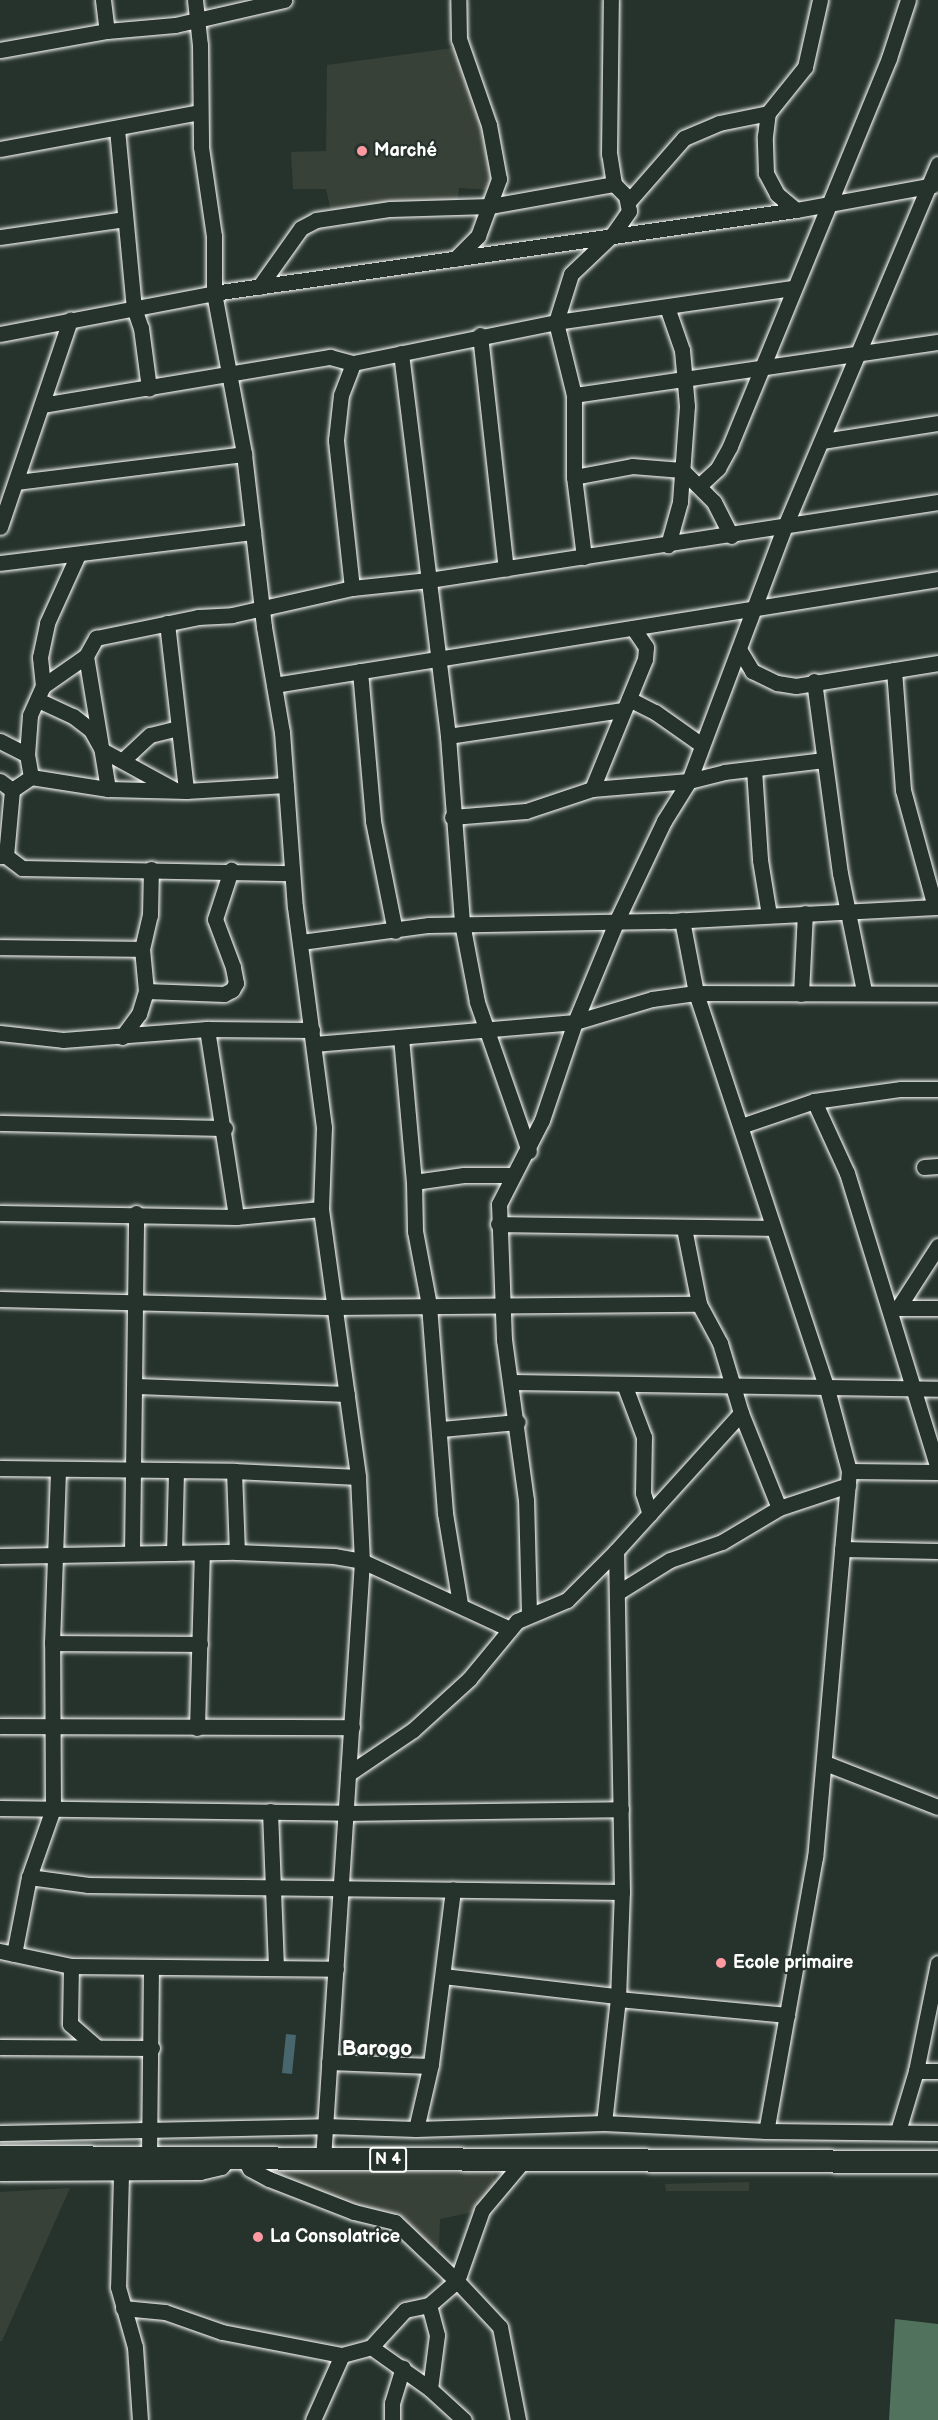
<!DOCTYPE html>
<html>
<head>
<meta charset="utf-8">
<style>
  body { margin:0 }
  #map { position:relative; width:938px; height:2420px; overflow:hidden; background:#26332d; font-family:"Balsamiq Sans",sans-serif }
  div>[style] { position:absolute }
  [style*='--x'] { left:calc(var(--x)*1px); top:calc(var(--y)*1px); width:calc(var(--w)*1px); rotate:calc(var(--a)*1deg) }
  .built>* { inset:0; background:#384137 }
  .green>* { inset:0; background:#51735d }
  .water>* { inset:0; background:#48666e }
  .roads { filter:drop-shadow(0 0 2px #fff) drop-shadow(0 0 2px #fff) }
  .minor>* { height:15px; margin:-7.5px; padding:0 7.5px; transform-origin:7.5px; border-radius:7.5px; background:#26332d }
  .highway>* { height:22px; margin:-11px; padding:0 11px; transform-origin:11px; border-radius:11px; background:#26332d }
  .dots>* { width:16px; height:16px; translate:-50% -50%; box-sizing:border-box; border:3px solid #26332d; border-radius:50% }
  span { translate:-50% -50%; white-space:nowrap; text-align:center; line-height:1.15; -webkit-text-stroke:4.5px #26332d; paint-order:stroke }
  .shield-label span { padding:2px 4px; background:#26332d; border:2px solid; border-radius:4px; -webkit-text-stroke-width:0 }
  .shield-label { font-size:16px; color:#fff; font-weight:700 }
  .poi-label { font-size:18px; color:#fff; font-weight:700 }
  .left { translate:0 -50%; text-align:left }
  .quarter-label { font-size:21px; color:#fff; font-weight:700 }
</style>
</head>
<body>
<div id="map">
  <div class="built">
    <i style="clip-path:polygon(460px 47px,491px 159px,490px 190px,459px 188px,458px 200px,331px 211px,326px 189px,293px 189px,291px 152px,326px 151px,327px 65px)"></i>
    <i style="clip-path:polygon(271px 2168px,494px 2172px,494px 2197px,482px 2210px,440px 2219px,439px 2246px,431px 2256px,387px 2225px,270px 2179px)"></i>
    <i style="clip-path:polygon(749px 2182px,749px 2191px,666px 2191px,665px 2184px)"></i>
    <i style="clip-path:polygon(70px 2188px,2px 2341px,0 2341px,0 2192px)"></i>
  </div>
  <div class="green">
    <i style="clip-path:polygon(895px 2319px,938px 2324px,938px 2420px,889px 2420px)"></i>
  </div>
  <div class="water">
    <i style="clip-path:polygon(286px 2034px,296px 2035px,292px 2074px,282px 2073px)"></i>
  </div>
  <div class="roads">
    <div class="minor">
      <i style="--x:103;--y:0;--w:31;--a:83"></i>
      <i style="--x:195;--y:0;--w:45;--a:83.7"></i>
      <i style="--x:200;--y:45;--w:102;--a:89.4"></i>
      <i style="--x:201;--y:147;--w:90;--a:81.7"></i>
      <i style="--x:214;--y:236;--w:57;--a:90"></i>
      <i style="--x:214;--y:293;--w:164;--a:79.4"></i>
      <i style="--x:244;--y:454;--w:174;--a:83.4"></i>
      <i style="--x:264;--y:627;--w:107;--a:80.3"></i>
      <i style="--x:282;--y:732;--w:175;--a:85.8"></i>
      <i style="--x:295;--y:907;--w:222;--a:82.5"></i>
      <i style="--x:324;--y:1127;--w:82;--a:92.1"></i>
      <i style="--x:321;--y:1209;--w:271;--a:82.1"></i>
      <i style="--x:358;--y:1477;--w:84;--a:87.3"></i>
      <i style="--x:362;--y:1561;--w:600;--a:93.73"></i>
      <i style="--x:0;--y:50;--w:109;--a:-10.1"></i>
      <i style="--x:107;--y:31;--w:68;--a:-5"></i>
      <i style="--x:175;--y:25;--w:112;--a:-12.9"></i>
      <i style="--x:117;--y:129;--w:180;--a:84.6"></i>
      <i style="--x:134;--y:308;--w:21;--a:71"></i>
      <i style="--x:141;--y:328;--w:61;--a:82.4"></i>
      <i style="--x:0;--y:149;--w:202;--a:-10.5"></i>
      <i style="--x:628;--y:202;--w:85;--a:-48.8"></i>
      <i style="--x:684;--y:138;--w:38;--a:-23"></i>
      <i style="--x:719;--y:123;--w:50;--a:-11.5"></i>
      <i style="--x:796;--y:210;--w:25;--a:-140"></i>
      <i style="--x:777;--y:194;--w:24;--a:-118"></i>
      <i style="--x:766;--y:173;--w:37;--a:-92"></i>
      <i style="--x:765;--y:136;--w:23;--a:-83"></i>
      <i style="--x:768;--y:113;--w:59;--a:-51.2"></i>
      <i style="--x:805;--y:67;--w:69;--a:-77.4"></i>
      <i style="--x:0;--y:237;--w:126;--a:-8.2"></i>
      <i style="--x:455;--y:259;--w:33;--a:-45"></i>
      <i style="--x:478;--y:236;--w:61;--a:-69.8"></i>
      <i style="--x:499;--y:179;--w:55;--a:-100.5"></i>
      <i style="--x:489;--y:125;--w:91;--a:-109.2"></i>
      <i style="--x:459;--y:39;--w:39;--a:-91"></i>
      <i style="--x:259;--y:287;--w:72;--a:-54.6"></i>
      <i style="--x:301;--y:228;--w:17;--a:-28"></i>
      <i style="--x:316;--y:220;--w:75;--a:-8.5"></i>
      <i style="--x:390;--y:209;--w:100;--a:-1.7"></i>
      <i style="--x:490;--y:206;--w:126;--a:-10.1"></i>
      <i style="--x:667;--y:307;--w:46;--a:70.8"></i>
      <i style="--x:682;--y:350;--w:56;--a:84.9"></i>
      <i style="--x:687;--y:406;--w:96;--a:94.2"></i>
      <i style="--x:680;--y:502;--w:45;--a:105.6"></i>
      <i style="--x:0;--y:334;--w:218;--a:-10.8"></i>
      <i style="--x:214;--y:293;--w:588;--a:-8.12"></i>
      <i style="--x:796;--y:210;--w:139;--a:-10.3"></i>
      <i style="--x:480;--y:335;--w:235;--a:83.7"></i>
      <i style="--x:401;--y:353;--w:386;--a:83"></i>
      <i style="--x:448;--y:736;--w:188;--a:85.7"></i>
      <i style="--x:462;--y:923;--w:80;--a:79.2"></i>
      <i style="--x:477;--y:1002;--w:158;--a:70.8"></i>
      <i style="--x:574;--y:395;--w:368;--a:-8.3"></i>
      <i style="--x:42;--y:405;--w:292;--a:-9.5"></i>
      <i style="--x:330;--y:357;--w:24;--a:15"></i>
      <i style="--x:353;--y:363;--w:207;--a:-11.4"></i>
      <i style="--x:556;--y:322;--w:238;--a:-8.2"></i>
      <i style="--x:823;--y:441;--w:116;--a:-8.9"></i>
      <i style="--x:574;--y:477;--w:59;--a:-10.7"></i>
      <i style="--x:632;--y:466;--w:50;--a:4.6"></i>
      <i style="--x:682;--y:470;--w:45;--a:45"></i>
      <i style="--x:714;--y:502;--w:38;--a:63"></i>
      <i style="--x:17;--y:482;--w:229;--a:-7"></i>
      <i style="--x:700;--y:485;--w:25;--a:-43"></i>
      <i style="--x:718;--y:468;--w:25;--a:-61"></i>
      <i style="--x:730;--y:446;--w:419;--a:-67.7"></i>
      <i style="--x:889;--y:58;--w:61;--a:-71.9"></i>
      <i style="--x:0;--y:527;--w:219;--a:-71.3"></i>
      <i style="--x:584;--y:557;--w:81;--a:-97.1"></i>
      <i style="--x:574;--y:477;--w:82;--a:-90"></i>
      <i style="--x:574;--y:395;--w:75;--a:-103.9"></i>
      <i style="--x:556;--y:322;--w:50;--a:-72.6"></i>
      <i style="--x:571;--y:274;--w:58;--a:-43.6"></i>
      <i style="--x:613;--y:234;--w:28;--a:-55"></i>
      <i style="--x:629;--y:211;--w:15;--a:-101"></i>
      <i style="--x:626;--y:196;--w:17;--a:-135"></i>
      <i style="--x:614;--y:184;--w:30;--a:-99"></i>
      <i style="--x:609;--y:154;--w:154;--a:-89.3"></i>
      <i style="--x:0;--y:563;--w:255;--a:-7"></i>
      <i style="--x:352;--y:588;--w:149;--a:-96.2"></i>
      <i style="--x:336;--y:440;--w:45;--a:-83.7"></i>
      <i style="--x:341;--y:395;--w:34;--a:-69"></i>
      <i style="--x:167;--y:623;--w:169;--a:83.5"></i>
      <i style="--x:739;--y:649;--w:26;--a:59"></i>
      <i style="--x:752;--y:671;--w:28;--a:26"></i>
      <i style="--x:777;--y:683;--w:19;--a:9"></i>
      <i style="--x:796;--y:686;--w:144;--a:-9.2"></i>
      <i style="--x:86;--y:656;--w:135;--a:80.6"></i>
      <i style="--x:894;--y:670;--w:120;--a:85.7"></i>
      <i style="--x:903;--y:790;--w:121;--a:74.7"></i>
      <i style="--x:360;--y:671;--w:151;--a:85"></i>
      <i style="--x:373;--y:821;--w:112;--a:78.7"></i>
      <i style="--x:814;--y:681;--w:194;--a:82.3"></i>
      <i style="--x:840;--y:873;--w:120;--a:78.5"></i>
      <i style="--x:274;--y:685;--w:672;--a:-9.07"></i>
      <i style="--x:43;--y:686;--w:52;--a:-34.9"></i>
      <i style="--x:86;--y:656;--w:21;--a:-61"></i>
      <i style="--x:96;--y:638;--w:104;--a:-11.6"></i>
      <i style="--x:198;--y:617;--w:34;--a:-3"></i>
      <i style="--x:232;--y:615;--w:123;--a:-12.7"></i>
      <i style="--x:352;--y:588;--w:77;--a:-5.9"></i>
      <i style="--x:429;--y:580;--w:515;--a:-8.71"></i>
      <i style="--x:629;--y:699;--w:29;--a:27"></i>
      <i style="--x:655;--y:712;--w:57;--a:35.1"></i>
      <i style="--x:38;--y:700;--w:38;--a:25"></i>
      <i style="--x:73;--y:716;--w:23;--a:38"></i>
      <i style="--x:91;--y:730;--w:23;--a:61"></i>
      <i style="--x:102;--y:750;--w:83;--a:28.7"></i>
      <i style="--x:448;--y:736;--w:177;--a:-8.5"></i>
      <i style="--x:0;--y:741;--w:30;--a:27"></i>
      <i style="--x:123;--y:760;--w:37;--a:-43"></i>
      <i style="--x:150;--y:735;--w:29;--a:-14"></i>
      <i style="--x:754;--y:769;--w:91;--a:86.2"></i>
      <i style="--x:760;--y:860;--w:56;--a:80.7"></i>
      <i style="--x:31;--y:777;--w:22;--a:-100"></i>
      <i style="--x:27;--y:755;--w:40;--a:-85.7"></i>
      <i style="--x:30;--y:715;--w:32;--a:-66"></i>
      <i style="--x:43;--y:686;--w:29;--a:-96"></i>
      <i style="--x:40;--y:657;--w:35;--a:-78"></i>
      <i style="--x:47;--y:623;--w:72;--a:-65.6"></i>
      <i style="--x:0;--y:781;--w:15;--a:37"></i>
      <i style="--x:592;--y:789;--w:140;--a:-67.8"></i>
      <i style="--x:645;--y:659;--w:12;--a:-85"></i>
      <i style="--x:646;--y:647;--w:23;--a:-124"></i>
      <i style="--x:452;--y:817;--w:74;--a:-4.6"></i>
      <i style="--x:526;--y:811;--w:70;--a:-18.4"></i>
      <i style="--x:592;--y:789;--w:97;--a:-4.7"></i>
      <i style="--x:689;--y:781;--w:36;--a:-14"></i>
      <i style="--x:724;--y:772;--w:101;--a:-6.8"></i>
      <i style="--x:0;--y:856;--w:6;--a:0"></i>
      <i style="--x:6;--y:856;--w:20;--a:37"></i>
      <i style="--x:22;--y:868;--w:270;--a:1.1"></i>
      <i style="--x:6;--y:856;--w:66;--a:-84.8"></i>
      <i style="--x:12;--y:790;--w:23;--a:-34"></i>
      <i style="--x:31;--y:777;--w:78;--a:8.9"></i>
      <i style="--x:108;--y:789;--w:78;--a:1.5"></i>
      <i style="--x:186;--y:791;--w:100;--a:-3.4"></i>
      <i style="--x:682;--y:920;--w:74;--a:79.1"></i>
      <i style="--x:696;--y:993;--w:413;--a:71.7"></i>
      <i style="--x:826;--y:1385;--w:89;--a:75"></i>
      <i style="--x:849;--y:1471;--w:387;--a:95"></i>
      <i style="--x:815;--y:1857;--w:278;--a:100.1"></i>
      <i style="--x:301;--y:942;--w:129;--a:-7.6"></i>
      <i style="--x:429;--y:925;--w:239;--a:-1"></i>
      <i style="--x:668;--y:921;--w:270;--a:-3"></i>
      <i style="--x:0;--y:947;--w:142;--a:0.8"></i>
      <i style="--x:146;--y:991;--w:78;--a:2.2"></i>
      <i style="--x:224;--y:994;--w:9;--a:-27"></i>
      <i style="--x:232;--y:990;--w:8;--a:-60"></i>
      <i style="--x:236;--y:983;--w:16;--a:-101"></i>
      <i style="--x:233;--y:967;--w:51;--a:-110.6"></i>
      <i style="--x:215;--y:919;--w:52;--a:-71.9"></i>
      <i style="--x:801;--y:994;--w:81;--a:-87.2"></i>
      <i style="--x:207;--y:1029;--w:190;--a:81.2"></i>
      <i style="--x:0;--y:1033;--w:63;--a:6.3"></i>
      <i style="--x:63;--y:1040;--w:144;--a:-4.4"></i>
      <i style="--x:207;--y:1029;--w:105;--a:0.5"></i>
      <i style="--x:122;--y:1037;--w:29;--a:-54"></i>
      <i style="--x:139;--y:1014;--w:24;--a:-73"></i>
      <i style="--x:146;--y:991;--w:42;--a:-95.4"></i>
      <i style="--x:142;--y:949;--w:35;--a:-77"></i>
      <i style="--x:150;--y:915;--w:46;--a:-88.8"></i>
      <i style="--x:401;--y:1037;--w:146;--a:84.9"></i>
      <i style="--x:414;--y:1182;--w:49;--a:88.8"></i>
      <i style="--x:415;--y:1231;--w:75;--a:79.3"></i>
      <i style="--x:429;--y:1305;--w:209;--a:85.6"></i>
      <i style="--x:445;--y:1513;--w:92;--a:80.6"></i>
      <i style="--x:314;--y:1044;--w:262;--a:-4.8"></i>
      <i style="--x:575;--y:1022;--w:80;--a:-16.6"></i>
      <i style="--x:652;--y:999;--w:44;--a:-7.8"></i>
      <i style="--x:696;--y:993;--w:242;--a:0.2"></i>
      <i style="--x:814;--y:1101;--w:79;--a:65.4"></i>
      <i style="--x:847;--y:1173;--w:309;--a:72.9"></i>
      <i style="--x:0;--y:1123;--w:225;--a:1.3"></i>
      <i style="--x:741;--y:1126;--w:77;--a:-18.9"></i>
      <i style="--x:814;--y:1101;--w:88;--a:-7.9"></i>
      <i style="--x:901;--y:1089;--w:37;--a:0"></i>
      <i style="--x:924;--y:1167;--w:14;--a:-4"></i>
      <i style="--x:414;--y:1182;--w:50;--a:-8"></i>
      <i style="--x:464;--y:1175;--w:48;--a:0"></i>
      <i style="--x:0;--y:1213;--w:236;--a:1"></i>
      <i style="--x:236;--y:1217;--w:85;--a:-5.4"></i>
      <i style="--x:498;--y:1224;--w:273;--a:0.8"></i>
      <i style="--x:684;--y:1228;--w:77;--a:78.8"></i>
      <i style="--x:699;--y:1304;--w:44;--a:61.7"></i>
      <i style="--x:720;--y:1343;--w:73;--a:73.3"></i>
      <i style="--x:741;--y:1413;--w:102;--a:68.2"></i>
      <i style="--x:0;--y:1299;--w:335;--a:1.4"></i>
      <i style="--x:335;--y:1307;--w:364;--a:-0.5"></i>
      <i style="--x:890;--y:1308;--w:48;--a:0"></i>
      <i style="--x:898;--y:1308;--w:74;--a:-57.2"></i>
      <i style="--x:512;--y:1382;--w:426;--a:0.9"></i>
      <i style="--x:624;--y:1384;--w:57;--a:69.3"></i>
      <i style="--x:644;--y:1437;--w:56;--a:91"></i>
      <i style="--x:643;--y:1493;--w:22;--a:72"></i>
      <i style="--x:137;--y:1386;--w:210;--a:2.2"></i>
      <i style="--x:441;--y:1429;--w:77;--a:-5.2"></i>
      <i style="--x:0;--y:1468;--w:234;--a:0.7"></i>
      <i style="--x:234;--y:1471;--w:124;--a:2.8"></i>
      <i style="--x:234;--y:1471;--w:81;--a:87.9"></i>
      <i style="--x:849;--y:1471;--w:89;--a:0.6"></i>
      <i style="--x:842;--y:1549;--w:96;--a:1.2"></i>
      <i style="--x:132;--y:1553;--w:340;--a:-89.3"></i>
      <i style="--x:174;--y:1553;--w:83;--a:-88.6"></i>
      <i style="--x:0;--y:1556;--w:237;--a:-1"></i>
      <i style="--x:237;--y:1552;--w:97;--a:2.4"></i>
      <i style="--x:334;--y:1556;--w:28;--a:10"></i>
      <i style="--x:362;--y:1561;--w:163;--a:24.7"></i>
      <i style="--x:617;--y:1593;--w:62;--a:-31.9"></i>
      <i style="--x:670;--y:1560;--w:55;--a:-19.1"></i>
      <i style="--x:722;--y:1542;--w:66;--a:-30.8"></i>
      <i style="--x:779;--y:1508;--w:73;--a:-18.4"></i>
      <i style="--x:529;--y:1613;--w:113;--a:-91.5"></i>
      <i style="--x:526;--y:1500;--w:162;--a:-97.8"></i>
      <i style="--x:504;--y:1340;--w:136;--a:-92.1"></i>
      <i style="--x:499;--y:1204;--w:94;--a:-62.9"></i>
      <i style="--x:542;--y:1120;--w:103;--a:-71.4"></i>
      <i style="--x:575;--y:1022;--w:110;--a:-67.6"></i>
      <i style="--x:617;--y:920;--w:110;--a:-64.6"></i>
      <i style="--x:664;--y:821;--w:47;--a:-58"></i>
      <i style="--x:689;--y:781;--w:272;--a:-69.4"></i>
      <i style="--x:785;--y:526;--w:393;--a:-67.1"></i>
      <i style="--x:52;--y:1643;--w:148;--a:0.4"></i>
      <i style="--x:0;--y:1726;--w:352;--a:0.2"></i>
      <i style="--x:197;--y:1728;--w:175;--a:-88.4"></i>
      <i style="--x:825;--y:1763;--w:121;--a:21.3"></i>
      <i style="--x:348;--y:1774;--w:78;--a:-34.1"></i>
      <i style="--x:413;--y:1730;--w:76;--a:-42.3"></i>
      <i style="--x:469;--y:1679;--w:75;--a:-50.4"></i>
      <i style="--x:517;--y:1621;--w:54;--a:-22.8"></i>
      <i style="--x:567;--y:1600;--w:69;--a:-45"></i>
      <i style="--x:0;--y:1808;--w:345;--a:0.8"></i>
      <i style="--x:345;--y:1813;--w:276;--a:-0.8"></i>
      <i style="--x:270;--y:1811;--w:156;--a:87.8"></i>
      <i style="--x:29;--y:1877;--w:60;--a:7.7"></i>
      <i style="--x:88;--y:1885;--w:534;--a:0.75"></i>
      <i style="--x:0;--y:1951;--w:73;--a:11.9"></i>
      <i style="--x:71;--y:1966;--w:265;--a:0.6"></i>
      <i style="--x:14;--y:1954;--w:78;--a:-79"></i>
      <i style="--x:29;--y:1877;--w:72;--a:-70.6"></i>
      <i style="--x:53;--y:1809;--w:166;--a:-90.3"></i>
      <i style="--x:52;--y:1643;--w:174;--a:-88"></i>
      <i style="--x:71;--y:1966;--w:58;--a:91"></i>
      <i style="--x:70;--y:2024;--w:35;--a:41"></i>
      <i style="--x:443;--y:1976;--w:175;--a:6.6"></i>
      <i style="--x:618;--y:1999;--w:170;--a:5.4"></i>
      <i style="--x:0;--y:2047;--w:152;--a:0.4"></i>
      <i style="--x:329;--y:2062;--w:101;--a:2.3"></i>
      <i style="--x:916;--y:2071;--w:22;--a:0"></i>
      <i style="--x:604;--y:2123;--w:125;--a:-83.6"></i>
      <i style="--x:618;--y:1999;--w:107;--a:-87.9"></i>
      <i style="--x:622;--y:1892;--w:341;--a:-91"></i>
      <i style="--x:616;--y:1551;--w:186;--a:-47.8"></i>
      <i style="--x:416;--y:2129;--w:67;--a:-77"></i>
      <i style="--x:431;--y:2064;--w:176;--a:-82.8"></i>
      <i style="--x:898;--y:2131;--w:63;--a:-73.3"></i>
      <i style="--x:916;--y:2071;--w:110;--a:-78.5"></i>
      <i style="--x:0;--y:2133;--w:325;--a:-1.2"></i>
      <i style="--x:325;--y:2126;--w:91;--a:1.9"></i>
      <i style="--x:416;--y:2129;--w:188;--a:-1.8"></i>
      <i style="--x:604;--y:2123;--w:162;--a:2.8"></i>
      <i style="--x:766;--y:2131;--w:172;--a:0.7"></i>
      <i style="--x:243;--y:2157;--w:14;--a:60"></i>
      <i style="--x:250;--y:2169;--w:21;--a:28"></i>
      <i style="--x:269;--y:2179;--w:91;--a:21.2"></i>
      <i style="--x:354;--y:2212;--w:42;--a:13.7"></i>
      <i style="--x:395;--y:2222;--w:86;--a:43.6"></i>
      <i style="--x:457;--y:2281;--w:63;--a:46.9"></i>
      <i style="--x:500;--y:2327;--w:95;--a:79"></i>
      <i style="--x:149;--y:2158;--w:190;--a:-89.4"></i>
      <i style="--x:0;--y:2173;--w:200;--a:-0.3"></i>
      <i style="--x:200;--y:2172;--w:22;--a:-13"></i>
      <i style="--x:221;--y:2167;--w:13;--a:-45"></i>
      <i style="--x:121;--y:2175;--w:112;--a:91.5"></i>
      <i style="--x:118;--y:2287;--w:62;--a:74.2"></i>
      <i style="--x:135;--y:2347;--w:73;--a:86.1"></i>
      <i style="--x:429;--y:2305;--w:31;--a:75"></i>
      <i style="--x:437;--y:2335;--w:54;--a:97.4"></i>
      <i style="--x:430;--y:2389;--w:46;--a:42.4"></i>
      <i style="--x:123;--y:2308;--w:42;--a:5.4"></i>
      <i style="--x:165;--y:2312;--w:60;--a:19.3"></i>
      <i style="--x:222;--y:2332;--w:122;--a:10.9"></i>
      <i style="--x:342;--y:2355;--w:30;--a:-15"></i>
      <i style="--x:371;--y:2347;--w:50;--a:-47.4"></i>
      <i style="--x:405;--y:2310;--w:25;--a:-12"></i>
      <i style="--x:429;--y:2305;--w:37;--a:-41"></i>
      <i style="--x:457;--y:2281;--w:75;--a:-70.6"></i>
      <i style="--x:482;--y:2210;--w:65;--a:-50"></i>
      <i style="--x:371;--y:2347;--w:72;--a:35.4"></i>
      <i style="--x:313;--y:2420;--w:71;--a:-66"></i>
      <i style="--x:392;--y:2420;--w:17;--a:-90"></i>
      <i style="--x:392;--y:2403;--w:37;--a:-73"></i>
    </div>
    <div class="highway">
      <i style="--x:0;--y:2157;--w:938;--a:0.31"></i>
    </div>
  </div>
  <div class="dots">
    <i style="left:362px;top:151px;background:#ff9aa2"></i>
    <i style="left:721px;top:1963px;background:#ff9aa2"></i>
    <i style="left:258px;top:2237px;background:#ff9aa2"></i>
  </div>
  <div class="shield-label">
    <span style="left:388px;top:2160px">N 4</span>
  </div>
  <div class="poi-label">
    <span class="left" style="left:374px;top:151px">Marché</span>
    <span class="left" style="left:733px;top:1963px">Ecole primaire</span>
    <span class="left" style="left:270px;top:2237px">La Consolatrice</span>
  </div>
  <div class="quarter-label">
    <span style="left:377px;top:2049px">Barogo</span>
  </div>
</div>
</body>
</html>
